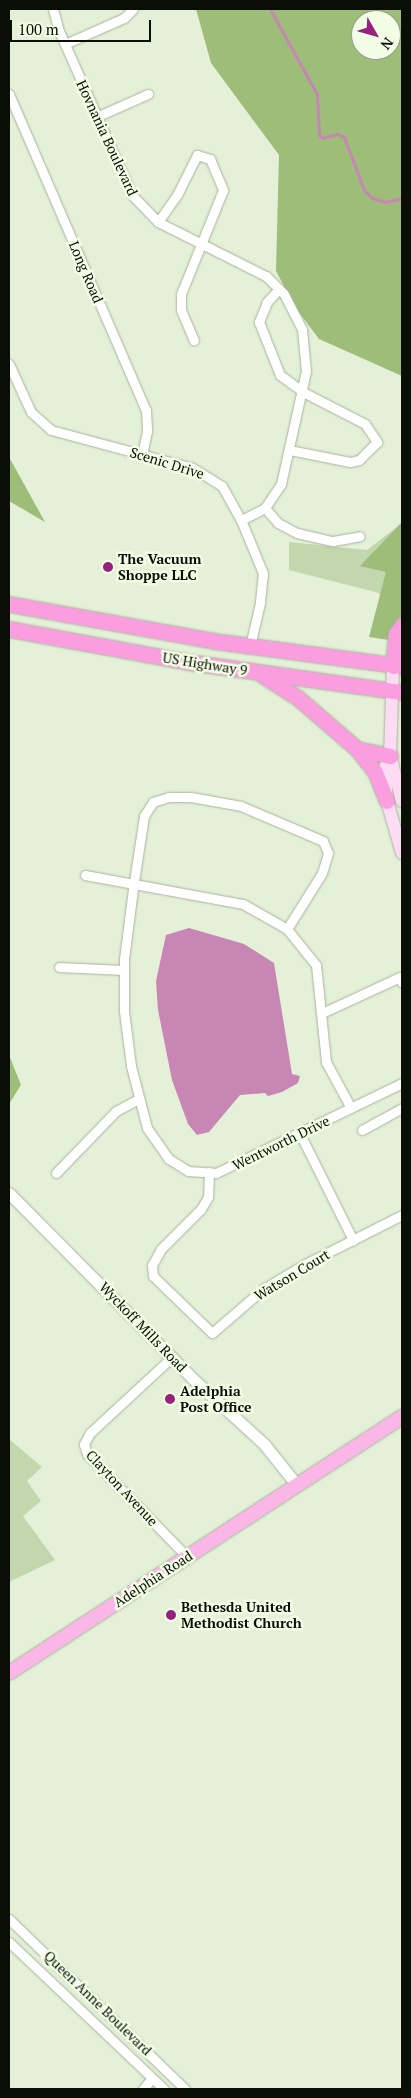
<!DOCTYPE html>
<html>
<head>
<meta charset="utf-8">
<style>
  body { margin:0 }
  #map { position:relative; width:411px; height:2098px; overflow:hidden; background:#e4f1d8; font-family:"PT Serif",serif }
  div>[style] { position:absolute }
  [style*='--x'] { left:calc(var(--x)*1px); top:calc(var(--y)*1px); width:calc(var(--w)*1px); rotate:calc(var(--a)*1deg) }
  .green>* { inset:0; background:#c2d7ae }
  .forest>* { inset:0; background:#9dbd79 }
  .water>* { inset:0; background:#c786b3 }
  .stream>* { height:3px; margin:-1.5px; padding:0 1.5px; transform-origin:1.5px; border-radius:1.5px; background:#c786b3 }
  .roads { filter:drop-shadow(0 0 1px #a8b49c) drop-shadow(0 0 1px #a8b49c) }
  .minor>* { height:9px; margin:-4.5px; padding:0 4.5px; transform-origin:4.5px; border-radius:4.5px; background:#fff }
  .tertiary>* { height:11px; margin:-5.5px; padding:0 5.5px; transform-origin:5.5px; border-radius:5.5px; background:#fff }
  .secondary>* { height:12px; margin:-6px; padding:0 6px; transform-origin:6px; border-radius:6px; background:#fddbf3 }
  .primary>* { height:14px; margin:-7px; padding:0 7px; transform-origin:7px; border-radius:7px; background:#fbb6e8 }
  .trunk>* { height:15px; margin:-7.5px; padding:0 7.5px; transform-origin:7.5px; border-radius:7.5px; background:#fa9ee0 }
  .dots>* { width:14px; height:14px; translate:-50% -50%; box-sizing:border-box; border:2px solid #f1fee5; border-radius:50% }
  span { translate:-50% -50%; white-space:nowrap; text-align:center; line-height:1.15; -webkit-text-stroke:5px #f1fee5; paint-order:stroke }
  .street-label { font-size:14px; color:#0a0e07 }
  .poi-label { font-size:14px; color:#0a0e07; font-weight:700 }
  .left { translate:0 -50%; text-align:left }
  .frame { position:absolute; inset:0; border:10px solid #0a0e07; pointer-events:none }
  .north { position:absolute; left:351px; top:10px; width:50px; height:50px; box-sizing:border-box; background:#f1fee5; border:1px solid #959e8c; border-radius:50%; rotate:128deg; font-size:14px; font-weight:700; line-height:20px; text-align:center; color:#0a0e07 }
  .north::after { content:''; display:block; margin:auto; width:18px; height:22px; background:#97217d; clip-path:polygon(50% 0,100% 100%,50% 72%,0 100%) }
  .scale { position:absolute; left:10px; top:20px; width:141px; height:22px; box-sizing:border-box; border:2px solid #0a0e07; border-top:0; padding-left:6px; font-size:15px; line-height:18px; white-space:nowrap; color:#0a0e07; -webkit-text-stroke:4px #f1fee5; paint-order:stroke }
</style>
</head>
<body>
<div id="map">
  <div class="green">
    <i style="clip-path:polygon(402px 523px,392px 619px,379px 593px,289px 570px,289px 542px,367px 550px)"></i>
    <i style="clip-path:polygon(9px 1439px,42px 1467px,27px 1481px,41px 1501px,23px 1516px,55px 1560px,9px 1582px)"></i>
  </div>
  <div class="forest">
    <i style="clip-path:polygon(evenodd,196px 9px,402px 9px,402px 376px,319px 339px,295px 307px,276px 271px,279px 155px,211px 63px,196px 9px,361px 20px,391px 20px,391px 50px,361px 50px,361px 20px)"></i>
    <i style="clip-path:polygon(9px 457px,45px 522px,9px 501px)"></i>
    <i style="clip-path:polygon(402px 522px,402px 619px,389px 640px,369px 637px,386px 572px,360px 566px)"></i>
    <i style="clip-path:polygon(9px 1055px,21px 1085px,9px 1104px)"></i>
  </div>
  <div class="water">
    <i style="clip-path:polygon(189px 928px,244px 944px,274px 963px,292px 1074px,300px 1076px,298px 1083px,282px 1092px,268px 1096px,265px 1093px,240px 1095px,209px 1132px,197px 1135px,188px 1124px,172px 1080px,158px 1010px,156px 981px,166px 935px)"></i>
  </div>
  <div class="stream">
    <i style="--x:270;--y:9;--w:97;--a:61.1"></i>
    <i style="--x:317;--y:94;--w:41;--a:87.2"></i>
    <i style="--x:319;--y:135;--w:5;--a:37"></i>
    <i style="--x:323;--y:138;--w:15;--a:-16"></i>
    <i style="--x:337;--y:134;--w:8;--a:23"></i>
    <i style="--x:344;--y:137;--w:57;--a:69.3"></i>
    <i style="--x:364;--y:190;--w:11;--a:45"></i>
    <i style="--x:372;--y:198;--w:14;--a:17"></i>
    <i style="--x:385;--y:202;--w:17;--a:-13"></i>
  </div>
  <div class="roads">
    <div class="minor">
      <i style="--x:53;--y:9;--w:23;--a:75"></i>
      <i style="--x:59;--y:31;--w:180;--a:66"></i>
      <i style="--x:132;--y:195;--w:37;--a:46"></i>
      <i style="--x:158;--y:222;--w:121;--a:26.6"></i>
      <i style="--x:266;--y:276;--w:25;--a:45"></i>
      <i style="--x:284;--y:294;--w:39;--a:63"></i>
      <i style="--x:302;--y:329;--w:42;--a:84.6"></i>
      <i style="--x:306;--y:371;--w:116;--a:102.5"></i>
      <i style="--x:281;--y:484;--w:29;--a:124"></i>
      <i style="--x:265;--y:508;--w:27;--a:153"></i>
      <i style="--x:65;--y:44;--w:64;--a:-23.8"></i>
      <i style="--x:124;--y:18;--w:13;--a:-45"></i>
      <i style="--x:9;--y:94;--w:344;--a:66.6"></i>
      <i style="--x:146;--y:410;--w:21;--a:87"></i>
      <i style="--x:147;--y:431;--w:24;--a:102"></i>
      <i style="--x:96;--y:117;--w:57;--a:-23.9"></i>
      <i style="--x:158;--y:222;--w:33;--a:-55"></i>
      <i style="--x:177;--y:195;--w:45;--a:-63.4"></i>
      <i style="--x:197;--y:155;--w:14;--a:17"></i>
      <i style="--x:210;--y:159;--w:34;--a:67"></i>
      <i style="--x:223;--y:190;--w:112;--a:112"></i>
      <i style="--x:181;--y:294;--w:16;--a:90"></i>
      <i style="--x:181;--y:310;--w:33;--a:67"></i>
      <i style="--x:279;--y:289;--w:18;--a:133"></i>
      <i style="--x:267;--y:302;--w:22;--a:112"></i>
      <i style="--x:259;--y:322;--w:57;--a:68.4"></i>
      <i style="--x:280;--y:375;--w:29;--a:36"></i>
      <i style="--x:303;--y:392;--w:70;--a:27.3"></i>
      <i style="--x:365;--y:424;--w:22;--a:56"></i>
      <i style="--x:377;--y:442;--w:25;--a:135"></i>
      <i style="--x:359;--y:460;--w:9;--a:167"></i>
      <i style="--x:350;--y:462;--w:61;--a:-168.7"></i>
      <i style="--x:9;--y:364;--w:53;--a:65.4"></i>
      <i style="--x:31;--y:412;--w:27;--a:42"></i>
      <i style="--x:51;--y:430;--w:147;--a:15"></i>
      <i style="--x:193;--y:468;--w:34;--a:32"></i>
      <i style="--x:222;--y:486;--w:39;--a:61"></i>
      <i style="--x:241;--y:520;--w:57;--a:67.5"></i>
      <i style="--x:263;--y:573;--w:30;--a:96"></i>
      <i style="--x:260;--y:603;--w:44;--a:103.1"></i>
      <i style="--x:265;--y:508;--w:20;--a:49"></i>
      <i style="--x:278;--y:523;--w:21;--a:28"></i>
      <i style="--x:297;--y:533;--w:37;--a:13"></i>
      <i style="--x:333;--y:541;--w:27;--a:-10"></i>
      <i style="--x:85;--y:875;--w:161;--a:10.4"></i>
      <i style="--x:243;--y:904;--w:51;--a:29.6"></i>
      <i style="--x:287;--y:929;--w:46;--a:51.1"></i>
      <i style="--x:316;--y:965;--w:98;--a:84.1"></i>
      <i style="--x:326;--y:1062;--w:52;--a:61.5"></i>
      <i style="--x:287;--y:929;--w:66;--a:-58"></i>
      <i style="--x:322;--y:873;--w:21;--a:-73"></i>
      <i style="--x:328;--y:853;--w:13;--a:-113"></i>
      <i style="--x:323;--y:841;--w:89;--a:-156.9"></i>
      <i style="--x:241;--y:806;--w:51;--a:-169.8"></i>
      <i style="--x:191;--y:797;--w:22;--a:180"></i>
      <i style="--x:169;--y:797;--w:17;--a:163"></i>
      <i style="--x:153;--y:802;--w:17;--a:123"></i>
      <i style="--x:144;--y:816;--w:66;--a:98.7"></i>
      <i style="--x:134;--y:881;--w:79;--a:97.3"></i>
      <i style="--x:124;--y:959;--w:52;--a:90"></i>
      <i style="--x:124;--y:1011;--w:55;--a:82.7"></i>
      <i style="--x:131;--y:1066;--w:64;--a:75.5"></i>
      <i style="--x:147;--y:1128;--w:38;--a:55"></i>
      <i style="--x:169;--y:1159;--w:22;--a:32"></i>
      <i style="--x:188;--y:1171;--w:28;--a:4"></i>
      <i style="--x:216;--y:1173;--w:207;--a:-25.8"></i>
      <i style="--x:59;--y:967;--w:65;--a:2.6"></i>
      <i style="--x:322;--y:1013;--w:86;--a:-24.8"></i>
      <i style="--x:400;--y:977;--w:6;--a:72"></i>
      <i style="--x:362;--y:1130;--w:46;--a:-28.8"></i>
      <i style="--x:300;--y:1134;--w:119;--a:63.4"></i>
      <i style="--x:209;--y:1172;--w:25;--a:92"></i>
      <i style="--x:208;--y:1197;--w:14;--a:120"></i>
      <i style="--x:201;--y:1209;--w:57;--a:135"></i>
      <i style="--x:161;--y:1249;--w:18;--a:119"></i>
      <i style="--x:152;--y:1265;--w:11;--a:85"></i>
      <i style="--x:153;--y:1276;--w:82;--a:44"></i>
      <i style="--x:212;--y:1333;--w:67;--a:-40.8"></i>
      <i style="--x:263;--y:1289;--w:49;--a:-30.8"></i>
      <i style="--x:305;--y:1264;--w:109;--a:-26.8"></i>
      <i style="--x:56;--y:1173;--w:86;--a:-45.9"></i>
      <i style="--x:116;--y:1111;--w:26;--a:-28"></i>
      <i style="--x:172;--y:1357;--w:112;--a:137.2"></i>
      <i style="--x:90;--y:1433;--w:13;--a:119"></i>
      <i style="--x:84;--y:1444;--w:10;--a:73"></i>
      <i style="--x:87;--y:1454;--w:144;--a:45.8"></i>
      <i style="--x:9;--y:1919;--w:245;--a:44"></i>
      <i style="--x:9;--y:1942;--w:214;--a:43.5"></i>
      <i style="--x:143;--y:2089;--w:14;--a:-51"></i>
    </div>
    <div class="tertiary">
      <i style="--x:9;--y:1193;--w:260;--a:45.3"></i>
      <i style="--x:192;--y:1378;--w:98;--a:42.5"></i>
      <i style="--x:264;--y:1444;--w:51;--a:51.3"></i>
    </div>
    <div class="secondary">
      <i style="--x:393;--y:666;--w:90;--a:91.9"></i>
      <i style="--x:390;--y:756;--w:13;--a:113"></i>
      <i style="--x:385;--y:768;--w:33;--a:87"></i>
      <i style="--x:387;--y:801;--w:54;--a:73.9"></i>
      <i style="--x:390;--y:756;--w:47;--a:75.1"></i>
    </div>
    <div class="primary">
      <i style="--x:9;--y:1673;--w:469;--a:-33.1"></i>
    </div>
    <div class="trunk">
      <i style="--x:9;--y:604;--w:208;--a:10.2"></i>
      <i style="--x:214;--y:641;--w:190;--a:7.6"></i>
      <i style="--x:9;--y:629;--w:182;--a:10.4"></i>
      <i style="--x:188;--y:662;--w:216;--a:8"></i>
      <i style="--x:393;--y:666;--w:32;--a:-85"></i>
      <i style="--x:396;--y:634;--w:11;--a:-56"></i>
      <i style="--x:262;--y:675;--w:43;--a:32.6"></i>
      <i style="--x:298;--y:698;--w:78;--a:40.8"></i>
      <i style="--x:357;--y:749;--w:29;--a:52"></i>
      <i style="--x:375;--y:772;--w:31;--a:68"></i>
      <i style="--x:357;--y:749;--w:34;--a:12"></i>
    </div>
  </div>
  <div class="dots">
    <i style="left:108px;top:567px;background:#97217d"></i>
    <i style="left:170px;top:1399px;background:#97217d"></i>
    <i style="left:171px;top:1615px;background:#97217d"></i>
  </div>
  <div class="street-label">
    <span style="left:107px;top:138px;rotate:65deg">Hovnania Boulevard</span>
    <span style="left:86px;top:272px;rotate:67deg">Long Road</span>
    <span style="left:167px;top:463px;rotate:17deg">Scenic Drive</span>
    <span style="left:205px;top:664px;rotate:9deg">US Highway 9</span>
    <span style="left:281px;top:1143px;rotate:-26deg">Wentworth Drive</span>
    <span style="left:292px;top:1275px;rotate:-31deg">Watson Court</span>
    <span style="left:143px;top:1327px;rotate:46deg">Wyckoff Mills Road</span>
    <span style="left:122px;top:1488px;rotate:47deg">Clayton Avenue</span>
    <span style="left:153px;top:1579px;rotate:-33deg">Adelphia Road</span>
    <span style="left:98px;top:2003px;rotate:44deg">Queen Anne Boulevard</span>
  </div>
  <div class="poi-label">
    <span class="left" style="left:118px;top:567px">The Vacuum<br>Shoppe LLC</span>
    <span class="left" style="left:180px;top:1399px">Adelphia<br>Post Office</span>
    <span class="left" style="left:181px;top:1615px">Bethesda United<br>Methodist Church</span>
  </div>
  <div class="frame"></div>
  <div class="north">N</div>
  <div class="scale">100 m</div>
</div>
</body>
</html>
